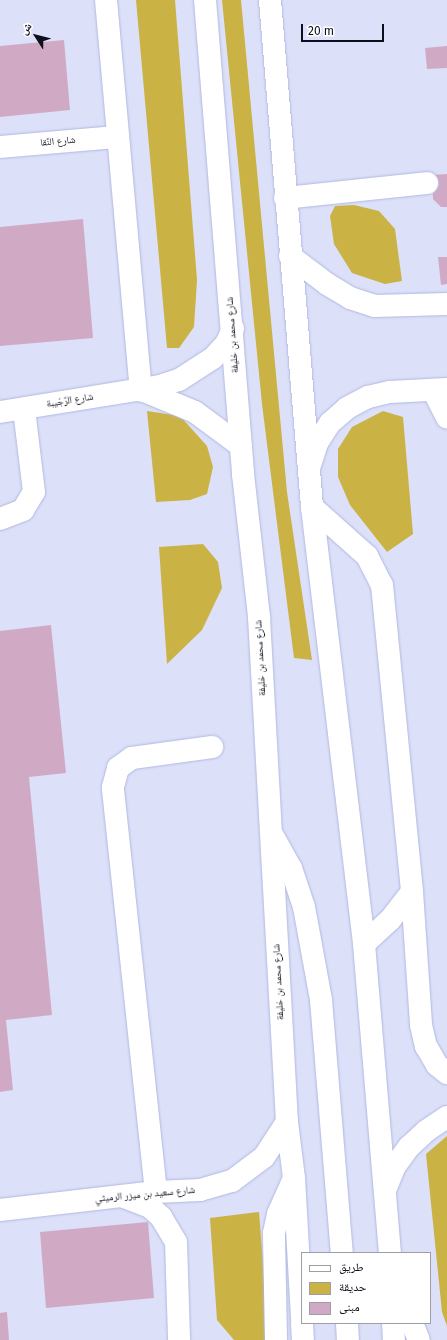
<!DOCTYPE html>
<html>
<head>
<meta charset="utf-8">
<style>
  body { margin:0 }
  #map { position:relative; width:447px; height:1340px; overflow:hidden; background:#dce0f9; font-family:"Fira Sans","Noto Naskh Arabic",sans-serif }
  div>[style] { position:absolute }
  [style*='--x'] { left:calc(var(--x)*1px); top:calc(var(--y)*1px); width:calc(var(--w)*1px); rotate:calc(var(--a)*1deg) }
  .green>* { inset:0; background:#cab244 }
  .building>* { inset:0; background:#d0aac5 }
  .roads { filter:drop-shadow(0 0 1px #b1b8e0) drop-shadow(0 0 1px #b1b8e0) }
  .minor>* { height:22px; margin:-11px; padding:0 11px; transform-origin:11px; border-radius:11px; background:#fff }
  .major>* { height:22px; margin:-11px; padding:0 11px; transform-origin:11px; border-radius:11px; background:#fff }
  span { translate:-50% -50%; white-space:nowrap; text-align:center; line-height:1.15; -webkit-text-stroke:3.5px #fff; paint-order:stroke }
  .street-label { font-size:10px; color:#0d0f1c }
  .legend { position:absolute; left:301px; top:1252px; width:130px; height:72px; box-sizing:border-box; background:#fff; border:1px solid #9e9fa4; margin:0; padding:5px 7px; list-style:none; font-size:12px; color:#0d0f1c }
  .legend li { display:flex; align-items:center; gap:8px; height:20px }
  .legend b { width:20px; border:1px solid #9e9fa4 }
  .north { position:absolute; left:16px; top:16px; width:40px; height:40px; -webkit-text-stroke:3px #fff; paint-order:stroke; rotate:306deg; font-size:11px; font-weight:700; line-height:16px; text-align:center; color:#0d0f1c }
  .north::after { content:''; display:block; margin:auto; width:14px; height:18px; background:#0d0f1c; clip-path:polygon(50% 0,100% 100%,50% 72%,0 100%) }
  .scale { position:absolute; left:301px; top:24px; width:83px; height:18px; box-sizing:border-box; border:2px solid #0d0f1c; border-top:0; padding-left:5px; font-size:12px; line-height:14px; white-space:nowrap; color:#0d0f1c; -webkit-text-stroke:3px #fff; paint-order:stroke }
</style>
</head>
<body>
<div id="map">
  <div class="green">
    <i style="clip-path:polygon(136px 0,175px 0,197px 280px,194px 327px,179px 348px,167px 348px)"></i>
    <i style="clip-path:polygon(222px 0,241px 0,287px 492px,312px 660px,294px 658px,262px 404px)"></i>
    <i style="clip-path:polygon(354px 205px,379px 211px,395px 229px,402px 281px,385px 284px,352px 273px,334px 244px,330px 216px,335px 206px)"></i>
    <i style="clip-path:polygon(147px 411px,180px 416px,207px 446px,213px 467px,207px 494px,190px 500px,156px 502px)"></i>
    <i style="clip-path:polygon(383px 411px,403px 417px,413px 534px,387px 552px,350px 505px,338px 477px,338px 449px,352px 427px)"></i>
    <i style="clip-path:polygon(203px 544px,218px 562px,222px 588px,202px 630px,167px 664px,159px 547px)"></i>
    <i style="clip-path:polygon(447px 1136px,447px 1326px,442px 1312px,426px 1154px)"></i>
    <i style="clip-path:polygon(259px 1212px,269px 1340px,234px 1340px,217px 1320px,210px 1218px)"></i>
  </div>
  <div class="building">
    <i style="clip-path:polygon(64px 40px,70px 110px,0 117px,0 46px)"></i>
    <i style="clip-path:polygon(447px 46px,447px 68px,427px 69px,425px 48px)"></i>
    <i style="clip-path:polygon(447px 174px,447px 207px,441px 207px,433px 199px,432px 175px)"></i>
    <i style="clip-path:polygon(83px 219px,93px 338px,0 346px,0 227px)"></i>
    <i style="clip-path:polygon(438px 257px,447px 257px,447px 284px,441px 285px)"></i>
    <i style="clip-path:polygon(51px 625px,66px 773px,29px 777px,52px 1015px,6px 1020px,13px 1090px,0 1092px,0 631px)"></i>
    <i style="clip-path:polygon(148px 1222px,154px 1298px,46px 1308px,40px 1232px)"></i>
    <i style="clip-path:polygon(7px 1312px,9px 1340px,0 1340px,0 1313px)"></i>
  </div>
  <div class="roads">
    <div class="minor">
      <i style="--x:106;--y:0;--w:392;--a:84.9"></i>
      <i style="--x:0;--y:147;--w:117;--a:-4.9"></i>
      <i style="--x:285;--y:198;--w:143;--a:-6"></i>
      <i style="--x:290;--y:256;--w:46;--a:37.1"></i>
      <i style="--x:327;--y:284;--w:27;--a:31"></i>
      <i style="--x:350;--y:298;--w:26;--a:18"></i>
      <i style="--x:375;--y:306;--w:72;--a:-1.6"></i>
      <i style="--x:142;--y:390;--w:57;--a:22.5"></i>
      <i style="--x:195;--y:412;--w:57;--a:36.5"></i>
      <i style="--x:433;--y:390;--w:31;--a:63"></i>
      <i style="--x:0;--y:412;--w:162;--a:-9.2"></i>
      <i style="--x:160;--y:386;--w:20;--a:-18"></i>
      <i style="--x:179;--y:380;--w:40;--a:-32.9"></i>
      <i style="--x:213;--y:358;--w:19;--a:-47"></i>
      <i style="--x:226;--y:344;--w:17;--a:-65"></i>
      <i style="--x:310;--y:465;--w:23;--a:-72"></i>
      <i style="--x:317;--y:443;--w:24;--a:-57"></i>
      <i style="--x:330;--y:423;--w:23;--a:-41"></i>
      <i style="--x:347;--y:408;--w:24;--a:-28"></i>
      <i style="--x:368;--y:397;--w:23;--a:-13"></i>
      <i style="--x:390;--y:392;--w:57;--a:-3"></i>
      <i style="--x:312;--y:507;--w:74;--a:41.7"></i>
      <i style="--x:367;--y:556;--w:33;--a:63"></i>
      <i style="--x:382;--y:585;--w:308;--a:84.4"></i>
      <i style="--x:412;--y:892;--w:133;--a:86.1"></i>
      <i style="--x:421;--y:1025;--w:22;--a:77"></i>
      <i style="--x:426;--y:1046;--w:22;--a:60"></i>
      <i style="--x:437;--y:1065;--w:13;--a:39"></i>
      <i style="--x:0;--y:519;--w:25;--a:-21"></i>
      <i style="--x:23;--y:510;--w:21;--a:-59"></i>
      <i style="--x:34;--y:492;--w:84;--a:-96.9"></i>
      <i style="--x:386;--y:1188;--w:24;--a:-68"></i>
      <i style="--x:395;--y:1166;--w:24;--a:-54"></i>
      <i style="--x:409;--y:1147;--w:23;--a:-43"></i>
      <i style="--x:426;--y:1131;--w:25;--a:-34"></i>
      <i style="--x:156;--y:1192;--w:407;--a:-96.1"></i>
      <i style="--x:113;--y:787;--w:20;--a:-75"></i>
      <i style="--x:118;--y:768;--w:17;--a:-36"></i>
      <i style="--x:132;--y:758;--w:81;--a:-7.8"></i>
      <i style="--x:124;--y:1197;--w:28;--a:21"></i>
      <i style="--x:150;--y:1207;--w:15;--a:42"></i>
      <i style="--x:161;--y:1217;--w:29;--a:59"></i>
      <i style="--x:176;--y:1242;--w:98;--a:88.2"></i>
      <i style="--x:0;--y:1210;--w:157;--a:-6.6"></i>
      <i style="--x:156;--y:1192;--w:44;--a:-2.6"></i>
      <i style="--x:200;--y:1190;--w:33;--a:-16"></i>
      <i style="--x:232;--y:1181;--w:40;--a:-37"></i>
      <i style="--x:264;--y:1157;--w:42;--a:-56.7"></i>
    </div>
    <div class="major">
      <i style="--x:205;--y:0;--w:476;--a:85.4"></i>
      <i style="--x:243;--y:474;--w:144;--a:83.6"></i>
      <i style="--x:259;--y:617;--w:506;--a:86.83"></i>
      <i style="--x:287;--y:1122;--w:56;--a:82.9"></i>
      <i style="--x:294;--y:1178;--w:139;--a:86.7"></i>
      <i style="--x:270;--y:0;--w:509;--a:85.26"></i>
      <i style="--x:312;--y:507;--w:440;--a:83.2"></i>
      <i style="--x:364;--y:944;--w:310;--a:85.2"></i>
      <i style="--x:273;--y:836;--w:37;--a:61"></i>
      <i style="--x:291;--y:868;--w:41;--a:71.6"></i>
      <i style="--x:304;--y:907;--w:95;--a:79.6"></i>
      <i style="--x:321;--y:1000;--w:254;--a:85.3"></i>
      <i style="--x:364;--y:944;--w:35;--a:-43"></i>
      <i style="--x:390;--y:920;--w:36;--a:-52"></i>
      <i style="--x:302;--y:1323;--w:17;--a:87"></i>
      <i style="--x:347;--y:1323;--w:17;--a:87"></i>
      <i style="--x:393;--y:1323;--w:17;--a:87"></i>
      <i style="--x:412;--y:1323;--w:18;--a:68"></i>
      <i style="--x:276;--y:1340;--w:107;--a:-91.1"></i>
      <i style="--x:274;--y:1233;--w:19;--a:-78"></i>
      <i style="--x:278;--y:1214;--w:36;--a:-66"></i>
    </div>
  </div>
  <div class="street-label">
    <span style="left:58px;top:142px;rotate:-5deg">شارع النِّقا</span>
    <span style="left:233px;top:335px;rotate:-94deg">شارع محمد بن خليفة</span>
    <span style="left:70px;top:401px;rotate:-9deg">شارع الرِّجَيبة</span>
    <span style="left:261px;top:658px;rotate:-93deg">شارع محمد بن خليفة</span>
    <span style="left:279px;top:982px;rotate:-93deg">شارع محمد بن خليفة</span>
    <span style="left:145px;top:1195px;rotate:-5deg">شارع سعيد بن ميزر الرميثي</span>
  </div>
  <ul class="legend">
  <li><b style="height:5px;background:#fff"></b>طريق</li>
  <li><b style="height:11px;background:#cab244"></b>حديقة</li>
  <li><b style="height:11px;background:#d0aac5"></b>مبنى</li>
  </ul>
  <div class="north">ش</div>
  <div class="scale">20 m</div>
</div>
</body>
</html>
